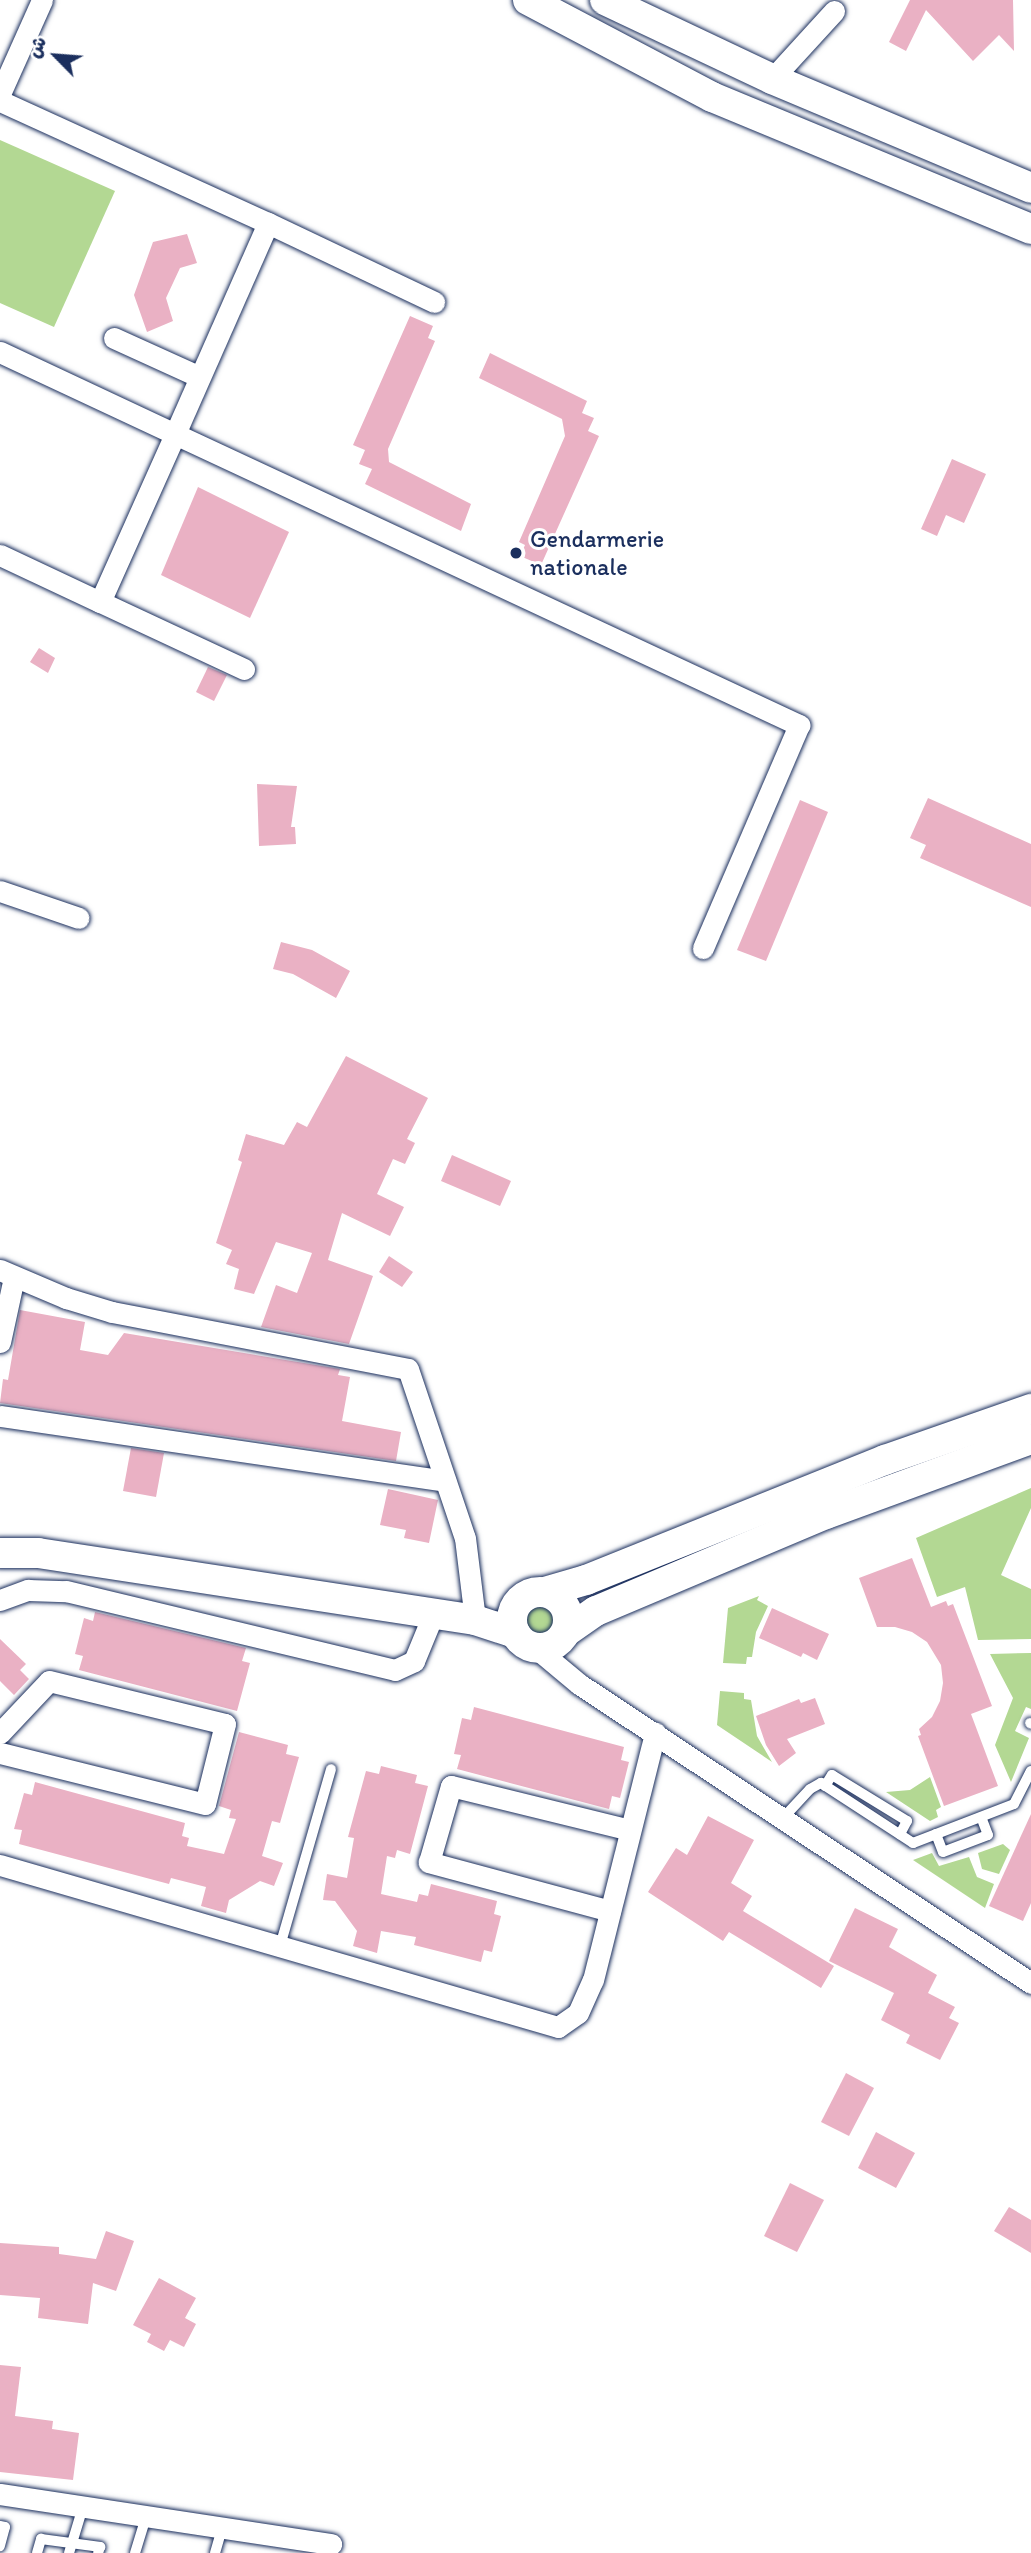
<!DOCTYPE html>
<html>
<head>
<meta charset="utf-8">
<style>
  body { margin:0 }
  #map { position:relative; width:1031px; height:2553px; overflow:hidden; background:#fff; font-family:Itim,"Playpen Sans Arabic",sans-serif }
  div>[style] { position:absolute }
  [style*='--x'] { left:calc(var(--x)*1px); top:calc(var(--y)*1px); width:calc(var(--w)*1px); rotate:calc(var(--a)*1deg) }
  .green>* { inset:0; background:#b3d893 }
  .round { border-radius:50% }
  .building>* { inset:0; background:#eab1c4 }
  .roads { filter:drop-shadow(0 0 2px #1b2f5e) drop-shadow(0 0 2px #1b2f5e) }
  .service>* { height:10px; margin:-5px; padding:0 5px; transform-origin:5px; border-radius:5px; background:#fff }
  .minor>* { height:21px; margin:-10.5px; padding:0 10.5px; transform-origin:10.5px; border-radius:10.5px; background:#fff }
  .secondary>* { height:30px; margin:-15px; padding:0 15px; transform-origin:15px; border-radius:15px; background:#fff }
  .secondary>.ring { margin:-15px; padding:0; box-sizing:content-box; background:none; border:30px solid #fff; border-radius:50% }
  .dots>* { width:19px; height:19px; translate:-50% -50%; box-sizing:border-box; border:4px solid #fff; border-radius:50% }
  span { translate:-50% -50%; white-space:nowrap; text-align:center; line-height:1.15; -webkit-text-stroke:6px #fff; paint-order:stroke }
  .poi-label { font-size:24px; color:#1b2f5e }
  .left { translate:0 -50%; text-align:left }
  .north { position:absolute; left:21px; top:21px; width:70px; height:70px; -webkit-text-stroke:5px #fff; paint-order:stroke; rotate:295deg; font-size:19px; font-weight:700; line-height:28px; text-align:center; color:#1b2f5e }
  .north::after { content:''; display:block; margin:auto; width:24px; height:32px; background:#1b2f5e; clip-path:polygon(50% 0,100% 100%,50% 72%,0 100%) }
</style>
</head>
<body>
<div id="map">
  <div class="green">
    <i style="clip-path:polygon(0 140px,115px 191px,54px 327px,0 303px)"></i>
    <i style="clip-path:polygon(1031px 1488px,1031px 1508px,1001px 1575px,1031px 1589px,1031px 1639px,978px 1640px,965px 1587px,937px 1597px,916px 1538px)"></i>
    <i style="clip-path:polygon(759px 1596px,757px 1600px,768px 1606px,756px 1632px,752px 1657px,747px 1657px,746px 1664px,723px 1663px,728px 1608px)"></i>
    <i class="round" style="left:524px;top:1607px;width:30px;height:30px"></i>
    <i style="clip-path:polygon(1031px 1653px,1031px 1709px,1026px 1707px,1015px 1731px,1029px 1738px,1011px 1782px,995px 1745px,1013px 1698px,990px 1654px)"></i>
    <i style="clip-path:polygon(720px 1691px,744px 1693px,744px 1699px,751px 1700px,757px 1736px,772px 1762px,717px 1725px)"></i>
    <i style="clip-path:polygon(930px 1777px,941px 1807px,936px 1810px,938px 1817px,930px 1821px,886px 1792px,910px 1790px)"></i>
    <i style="clip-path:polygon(1003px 1844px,1010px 1850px,999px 1874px,982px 1869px,978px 1853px)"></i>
    <i style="clip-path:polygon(932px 1853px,939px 1866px,969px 1857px,977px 1877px,994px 1884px,985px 1908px,913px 1860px)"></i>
  </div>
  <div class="building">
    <i style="clip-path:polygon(910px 0,1013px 0,1014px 51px,999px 35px,973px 61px,926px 10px,906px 51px,889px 42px)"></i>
    <i style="clip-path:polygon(187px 234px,197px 263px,180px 268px,166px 298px,173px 321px,147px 332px,134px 295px,153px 242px)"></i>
    <i style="clip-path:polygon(410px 316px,433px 326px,428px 338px,435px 341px,388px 449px,389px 462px,471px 504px,461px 531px,365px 484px,372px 469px,359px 464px,365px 450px,353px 445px)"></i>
    <i style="clip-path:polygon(490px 353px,587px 401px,582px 413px,594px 418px,588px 431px,599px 436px,541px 565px,520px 556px,525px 545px,519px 542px,565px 436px,562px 419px,479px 378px)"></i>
    <i style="clip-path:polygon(952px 459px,986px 474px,964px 523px,946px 515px,937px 536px,921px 529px)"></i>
    <i style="clip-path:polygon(198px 487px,289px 532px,250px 618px,161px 575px)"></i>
    <i style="clip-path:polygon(39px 648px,55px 658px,48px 673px,30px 662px)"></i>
    <i style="clip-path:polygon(208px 667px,227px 675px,214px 701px,196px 692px)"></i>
    <i style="clip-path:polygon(257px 784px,297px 786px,291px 827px,295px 827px,296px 844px,259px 846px)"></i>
    <i style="clip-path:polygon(928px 798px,1031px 844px,1031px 907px,920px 858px,926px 845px,910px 838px)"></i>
    <i style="clip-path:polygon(800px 800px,828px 812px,766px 961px,737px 950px)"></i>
    <i style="clip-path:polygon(281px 942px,312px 950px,350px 971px,336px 998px,293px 974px,273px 969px)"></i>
    <i style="clip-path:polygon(346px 1056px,428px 1098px,407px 1139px,415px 1143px,405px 1164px,393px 1159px,377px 1194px,404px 1207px,390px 1236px,342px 1213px,328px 1260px,373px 1276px,349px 1344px,261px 1327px,276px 1285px,297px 1293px,312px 1253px,276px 1242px,254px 1294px,234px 1289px,239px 1269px,226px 1264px,232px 1250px,216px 1243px,242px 1162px,238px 1160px,246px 1134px,284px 1145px,297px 1122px,307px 1127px)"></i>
    <i style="clip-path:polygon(452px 1155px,511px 1181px,500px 1206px,441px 1181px)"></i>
    <i style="clip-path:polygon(389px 1256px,413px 1272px,402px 1287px,379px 1272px)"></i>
    <i style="clip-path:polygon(20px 1310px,85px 1322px,80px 1350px,108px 1355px,124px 1333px,340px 1369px,338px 1375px,350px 1377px,342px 1421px,401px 1432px,396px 1461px,0 1403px,3px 1379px,8px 1380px)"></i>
    <i style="clip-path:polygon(131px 1448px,164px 1453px,156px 1497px,123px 1491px)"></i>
    <i style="clip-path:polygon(388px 1489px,438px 1500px,429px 1543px,404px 1538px,406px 1530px,380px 1525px)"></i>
    <i style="clip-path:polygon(912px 1558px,931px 1607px,946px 1601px,948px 1606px,953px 1604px,992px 1706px,971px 1714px,998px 1786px,944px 1806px,918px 1736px,921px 1735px,919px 1729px,932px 1717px,940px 1701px,943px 1683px,941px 1665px,927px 1642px,912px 1632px,895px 1627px,877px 1627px,859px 1578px)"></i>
    <i style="clip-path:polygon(772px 1608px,829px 1634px,817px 1660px,803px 1653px,801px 1657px,759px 1638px)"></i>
    <i style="clip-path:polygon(95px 1612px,246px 1648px,242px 1661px,250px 1663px,237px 1711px,79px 1670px,83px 1656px,75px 1654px,84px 1618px,93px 1621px)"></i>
    <i style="clip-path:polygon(0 1639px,26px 1664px,20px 1670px,29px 1679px,14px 1695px,0 1681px)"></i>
    <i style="clip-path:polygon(815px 1698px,825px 1724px,787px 1739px,796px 1753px,779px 1766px,766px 1745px,756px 1716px,799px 1699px,801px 1703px)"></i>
    <i style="clip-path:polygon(474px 1707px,624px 1747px,621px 1760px,629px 1762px,620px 1798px,612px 1796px,609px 1809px,457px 1769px,461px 1755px,454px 1754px,462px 1718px,471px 1720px)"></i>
    <i style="clip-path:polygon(239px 1732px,288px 1745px,286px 1754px,299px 1757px,280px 1823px,272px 1821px,262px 1856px,283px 1863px,274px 1886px,260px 1881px,229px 1900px,226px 1913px,201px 1906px,206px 1887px,171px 1878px,169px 1884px,19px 1844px,22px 1830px,14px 1829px,24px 1793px,32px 1795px,35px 1782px,185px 1823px,182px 1836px,189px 1838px,187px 1846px,224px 1854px,236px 1819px,229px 1818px,231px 1810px,219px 1806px)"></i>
    <i style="clip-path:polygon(381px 1766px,417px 1775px,415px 1783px,428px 1786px,410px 1854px,397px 1850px,395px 1858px,387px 1856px,381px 1894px,417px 1902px,419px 1894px,428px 1896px,431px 1884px,497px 1901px,494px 1914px,501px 1916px,492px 1952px,484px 1950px,481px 1962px,414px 1945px,416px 1937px,381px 1931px,377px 1953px,353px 1946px,357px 1931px,335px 1901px,323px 1900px,327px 1874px,347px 1878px,354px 1838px,348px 1837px,366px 1771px,379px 1774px)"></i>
    <i style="clip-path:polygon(1031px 1814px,1031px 1903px,1023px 1921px,989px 1906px)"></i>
    <i style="clip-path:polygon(708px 1816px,754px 1840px,731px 1883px,752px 1896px,743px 1911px,834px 1966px,821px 1988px,729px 1932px,723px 1941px,648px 1892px,676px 1848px,687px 1855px)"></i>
    <i style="clip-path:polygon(855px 1908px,898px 1929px,889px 1947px,937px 1975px,928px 1993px,955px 2007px,949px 2018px,959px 2023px,940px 2060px,906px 2043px,910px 2035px,881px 2020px,894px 1993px,829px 1961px)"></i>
    <i style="clip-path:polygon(846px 2073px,874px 2088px,849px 2136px,821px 2122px)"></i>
    <i style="clip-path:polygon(876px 2132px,915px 2153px,896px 2188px,858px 2168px)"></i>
    <i style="clip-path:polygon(790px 2183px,824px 2200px,797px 2252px,764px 2236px)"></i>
    <i style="clip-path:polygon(1009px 2207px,1031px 2220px,1031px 2253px,994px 2231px)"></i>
    <i style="clip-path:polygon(106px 2231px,134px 2241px,116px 2291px,93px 2283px,88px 2324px,38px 2318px,40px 2298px,0 2295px,0 2243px,59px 2247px,59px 2254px,96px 2259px)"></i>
    <i style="clip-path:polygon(159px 2278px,196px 2298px,185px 2318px,196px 2324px,184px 2347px,170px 2340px,164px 2351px,147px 2342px,151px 2334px,133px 2325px)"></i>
    <i style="clip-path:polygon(0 2365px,21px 2367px,15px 2416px,53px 2421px,52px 2429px,79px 2433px,73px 2480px,0 2472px)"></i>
  </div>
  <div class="roads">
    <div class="service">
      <i style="--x:1030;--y:1723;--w:1;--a:45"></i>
      <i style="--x:825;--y:1786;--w:13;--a:-58"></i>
      <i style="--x:832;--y:1775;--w:88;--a:31.5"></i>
      <i style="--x:907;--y:1821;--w:15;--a:118"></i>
      <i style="--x:784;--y:1817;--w:38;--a:-47"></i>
      <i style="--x:810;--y:1789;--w:13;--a:-29"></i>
      <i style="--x:821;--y:1783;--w:110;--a:33.1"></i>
      <i style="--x:913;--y:1843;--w:108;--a:-21.1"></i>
      <i style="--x:1014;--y:1804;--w:37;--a:-63"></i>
      <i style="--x:936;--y:1834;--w:19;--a:69"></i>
      <i style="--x:943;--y:1852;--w:48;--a:-20.7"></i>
      <i style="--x:988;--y:1835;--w:19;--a:-111"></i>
      <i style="--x:280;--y:1946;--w:184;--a:-73.9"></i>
      <i style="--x:0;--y:2526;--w:5;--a:11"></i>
      <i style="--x:5;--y:2527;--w:20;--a:105"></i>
      <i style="--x:37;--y:2553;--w:15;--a:-74"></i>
      <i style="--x:41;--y:2539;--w:60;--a:7.7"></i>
      <i style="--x:100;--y:2547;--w:6;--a:108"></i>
      <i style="--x:69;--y:2553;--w:48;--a:-73.1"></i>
      <i style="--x:135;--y:2553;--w:39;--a:-73"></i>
      <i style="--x:215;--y:2553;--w:26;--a:-74"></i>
    </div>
    <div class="minor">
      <i style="--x:772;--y:79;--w:92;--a:-47.6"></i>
      <i style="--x:0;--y:94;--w:103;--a:-65.9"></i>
      <i style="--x:0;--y:101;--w:294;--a:24.5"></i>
      <i style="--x:268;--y:223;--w:231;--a:113.8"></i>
      <i style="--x:175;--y:434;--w:193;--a:-154.9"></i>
      <i style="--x:268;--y:223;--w:184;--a:25.4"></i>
      <i style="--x:114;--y:338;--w:94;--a:24.4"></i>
      <i style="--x:0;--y:555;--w:110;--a:25.2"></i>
      <i style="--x:244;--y:669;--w:159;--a:-155"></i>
      <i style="--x:100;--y:602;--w:184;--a:-65.9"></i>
      <i style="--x:175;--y:434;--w:689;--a:25"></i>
      <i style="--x:799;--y:725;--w:243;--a:113.3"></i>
      <i style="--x:0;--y:891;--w:83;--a:18.9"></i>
      <i style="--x:0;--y:1270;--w:72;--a:23"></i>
      <i style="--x:66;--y:1298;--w:48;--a:16.9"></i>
      <i style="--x:112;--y:1312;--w:301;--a:10.9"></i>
      <i style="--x:408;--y:1369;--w:178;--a:71.4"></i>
      <i style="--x:465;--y:1538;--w:83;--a:83"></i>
      <i style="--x:0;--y:1342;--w:66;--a:-77.8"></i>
      <i style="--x:0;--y:1416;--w:450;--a:8.3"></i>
      <i style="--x:0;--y:1600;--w:30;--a:-20"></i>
      <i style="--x:28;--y:1590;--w:38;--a:2"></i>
      <i style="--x:66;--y:1591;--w:338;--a:13.5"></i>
      <i style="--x:395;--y:1670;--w:21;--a:-25"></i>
      <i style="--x:414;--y:1661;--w:50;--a:-67.6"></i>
      <i style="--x:537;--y:1649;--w:55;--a:39.8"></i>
      <i style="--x:579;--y:1684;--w:542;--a:33.48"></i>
      <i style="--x:0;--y:1733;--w:71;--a:-46.7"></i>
      <i style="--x:49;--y:1681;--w:181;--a:13.7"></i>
      <i style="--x:225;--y:1724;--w:82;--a:104"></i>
      <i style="--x:205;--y:1804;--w:211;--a:-166"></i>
      <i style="--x:0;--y:1865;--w:581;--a:16.19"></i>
      <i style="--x:558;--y:2027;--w:24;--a:-35"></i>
      <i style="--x:578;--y:2013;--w:36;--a:-66"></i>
      <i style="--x:593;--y:1980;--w:255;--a:-75.9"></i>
      <i style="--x:610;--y:1911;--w:188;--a:-164.9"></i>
      <i style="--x:429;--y:1862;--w:79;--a:-73.9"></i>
      <i style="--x:451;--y:1786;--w:184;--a:13.8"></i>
      <i style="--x:0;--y:2494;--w:335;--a:8.6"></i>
    </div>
    <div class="secondary">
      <i style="--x:528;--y:0;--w:208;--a:27.8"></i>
      <i style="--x:712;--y:97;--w:345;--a:22.5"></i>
      <i style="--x:605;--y:0;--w:185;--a:25.3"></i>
      <i style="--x:772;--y:79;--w:281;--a:22.8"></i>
      <i style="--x:0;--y:1553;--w:38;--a:0"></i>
      <i style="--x:38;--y:1553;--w:442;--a:8.7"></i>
      <i style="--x:475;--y:1620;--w:42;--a:18"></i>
      <i class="ring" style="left:512px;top:1592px;width:26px;height:26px"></i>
      <i style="--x:545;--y:1592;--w:43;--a:-16.3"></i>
      <i style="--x:586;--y:1580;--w:322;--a:-21.9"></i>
      <i style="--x:885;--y:1460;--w:155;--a:-19.3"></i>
      <i style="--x:567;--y:1631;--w:35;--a:-35"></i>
      <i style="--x:596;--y:1611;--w:250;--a:-22.9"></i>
      <i style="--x:826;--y:1514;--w:218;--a:-20.1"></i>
    </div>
  </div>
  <div class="dots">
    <i style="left:516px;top:553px;background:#1b2f5e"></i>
  </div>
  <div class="poi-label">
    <span class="left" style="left:530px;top:553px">Gendarmerie<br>nationale</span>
  </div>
  <div class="north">ش</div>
</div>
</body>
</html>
